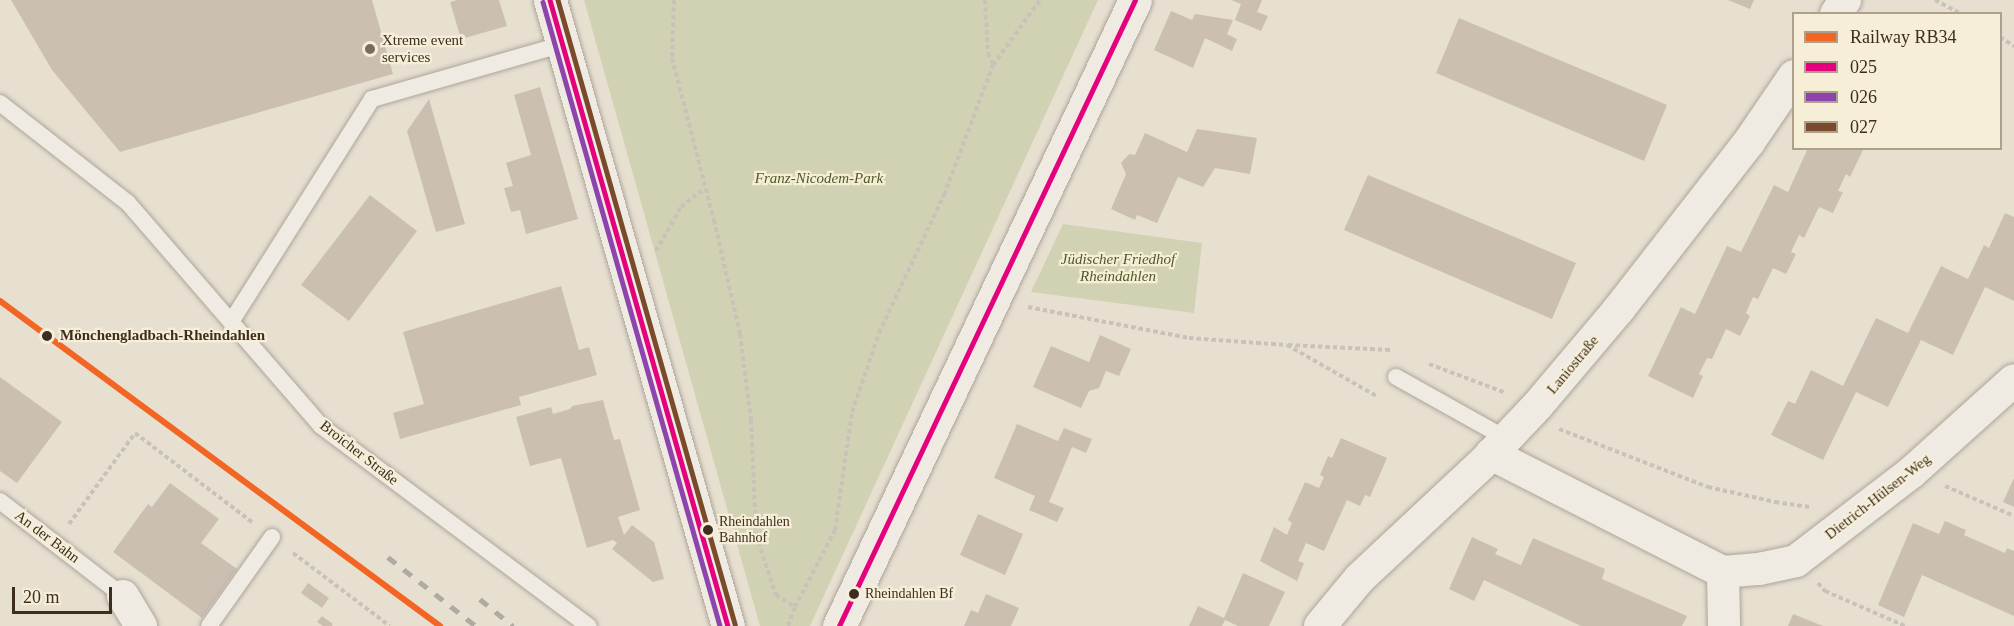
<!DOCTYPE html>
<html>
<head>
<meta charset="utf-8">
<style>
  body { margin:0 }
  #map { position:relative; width:2014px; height:626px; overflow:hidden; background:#e7e0d1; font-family:Georgia,serif }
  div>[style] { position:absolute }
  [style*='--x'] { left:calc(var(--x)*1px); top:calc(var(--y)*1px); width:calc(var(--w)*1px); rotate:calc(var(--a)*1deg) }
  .cemetery>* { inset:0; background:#d1d1b3 }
  .building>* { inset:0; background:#cbbfb2 }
  .path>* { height:4px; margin-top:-2px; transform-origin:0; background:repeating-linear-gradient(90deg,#c8c2b9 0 4.5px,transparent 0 7.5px) }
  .roads { filter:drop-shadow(0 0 2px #ada599) drop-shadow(0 0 2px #ada599) }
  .lane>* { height:16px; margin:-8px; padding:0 8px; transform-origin:8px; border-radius:8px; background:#efebe3 }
  .street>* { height:32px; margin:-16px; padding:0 16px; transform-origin:16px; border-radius:16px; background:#efebe3 }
  .secondary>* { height:33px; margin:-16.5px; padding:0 16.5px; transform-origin:16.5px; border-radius:16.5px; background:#efebe3 }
  .rail>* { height:4.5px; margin-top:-2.25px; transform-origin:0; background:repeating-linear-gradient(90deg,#afaaa2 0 10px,transparent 0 20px) }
  .bus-1>* { height:4.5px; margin:-2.25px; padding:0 2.25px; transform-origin:2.25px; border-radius:2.25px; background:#e5007d }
  .bus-2>* { height:4.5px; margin:-2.25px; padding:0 2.25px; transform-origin:2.25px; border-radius:2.25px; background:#8e44ad }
  .bus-3>* { height:4.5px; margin:-2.25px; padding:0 2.25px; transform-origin:2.25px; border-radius:2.25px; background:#7a4b2a }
  .rail-1>* { height:6px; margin:-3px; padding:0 3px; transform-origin:3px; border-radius:3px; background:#f26522 }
  .dots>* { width:16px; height:16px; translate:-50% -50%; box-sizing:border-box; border:3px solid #f7eed8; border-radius:50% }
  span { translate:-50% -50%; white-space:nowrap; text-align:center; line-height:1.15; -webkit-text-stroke:4.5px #f7eed8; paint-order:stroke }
  .bus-label { font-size:14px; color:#3d2e20 }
  .left { translate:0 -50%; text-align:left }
  .poi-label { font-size:15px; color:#3d2e20 }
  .park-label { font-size:15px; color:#4d5a26; font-style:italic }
  .stop-label { font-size:15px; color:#3d2e20; font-weight:700 }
  .street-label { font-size:15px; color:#3d2e20 }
  .legend { position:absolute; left:1792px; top:12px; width:210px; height:138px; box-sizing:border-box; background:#f7eed8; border:2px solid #ada18e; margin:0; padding:8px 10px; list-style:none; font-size:18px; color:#3d2e20 }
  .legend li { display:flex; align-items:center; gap:12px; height:30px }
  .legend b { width:30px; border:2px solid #ada18e }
  .scale { position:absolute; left:12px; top:587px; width:100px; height:27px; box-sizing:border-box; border:3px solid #3d2e20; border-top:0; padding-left:8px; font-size:18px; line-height:21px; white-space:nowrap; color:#3d2e20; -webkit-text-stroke:4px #f7eed8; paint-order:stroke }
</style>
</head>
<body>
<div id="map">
  <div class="cemetery">
    <i style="clip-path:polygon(584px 0,1098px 0,810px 626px,760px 626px)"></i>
    <i style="clip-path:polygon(1063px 224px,1202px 243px,1194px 313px,1031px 292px)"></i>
  </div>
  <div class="building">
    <i style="clip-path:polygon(11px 0,372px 0,393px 74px,120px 152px,52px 70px)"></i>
    <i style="clip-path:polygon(457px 0,499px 0,507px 26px,461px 39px,450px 2px)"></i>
    <i style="clip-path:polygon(1231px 0,1262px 0,1257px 12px,1268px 16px,1261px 31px,1235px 20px,1241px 4px)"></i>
    <i style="clip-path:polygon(1728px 0,1754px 0,1750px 9px)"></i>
    <i style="clip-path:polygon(1171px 11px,1192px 20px,1195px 14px,1233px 20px,1227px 34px,1237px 39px,1232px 51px,1205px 38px,1193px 68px,1154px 50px)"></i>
    <i style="clip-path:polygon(1459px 18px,1667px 105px,1644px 161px,1436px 73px)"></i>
    <i style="clip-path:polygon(540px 87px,578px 219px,526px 234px,520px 210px,511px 212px,504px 188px,513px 186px,506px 163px,531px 155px,514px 95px)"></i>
    <i style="clip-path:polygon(429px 99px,465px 224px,436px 232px,407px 131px)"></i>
    <i style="clip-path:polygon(1197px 129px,1257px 138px,1250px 174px,1215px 168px,1203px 187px,1178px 177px,1157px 223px,1137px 215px,1135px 220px,1111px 209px,1126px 174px,1121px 163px,1129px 154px,1135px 155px,1145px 133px,1187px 152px)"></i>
    <i style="clip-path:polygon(1808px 148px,1864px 148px,1850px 177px,1846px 174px,1838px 191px,1843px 192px,1833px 213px,1819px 207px,1804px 238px,1799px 235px,1791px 252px,1796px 254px,1786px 274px,1773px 268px,1758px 299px,1753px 297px,1746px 313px,1750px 316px,1740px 336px,1726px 329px,1712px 359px,1707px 358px,1699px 374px,1703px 376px,1693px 398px,1648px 376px,1681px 307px,1695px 314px,1727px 246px,1741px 252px,1774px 185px,1788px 192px)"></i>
    <i style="clip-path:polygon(1368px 175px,1576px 263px,1552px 319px,1344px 230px)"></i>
    <i style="clip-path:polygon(370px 195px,417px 231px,349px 321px,301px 285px)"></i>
    <i style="clip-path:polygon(2005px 213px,2014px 217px,2014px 301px,1985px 287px,1953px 355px,1921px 340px,1888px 407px,1856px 392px,1823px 460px,1771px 435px,1788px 401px,1795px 404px,1811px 370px,1843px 386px,1876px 318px,1908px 333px,1941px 266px,1968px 279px,1984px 245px,1989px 248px)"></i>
    <i style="clip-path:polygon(561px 286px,579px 350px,589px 347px,597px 375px,519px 397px,521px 405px,400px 439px,393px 413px,424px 404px,403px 332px)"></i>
    <i style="clip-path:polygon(1100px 335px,1131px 349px,1119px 376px,1106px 371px,1099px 388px,1089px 391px,1081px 408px,1033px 387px,1051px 346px,1089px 362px)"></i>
    <i style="clip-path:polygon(0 377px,62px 422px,17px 483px,0 471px)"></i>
    <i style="clip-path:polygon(603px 400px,614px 440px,620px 439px,640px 510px,618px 517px,624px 535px,632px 525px,654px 542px,664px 579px,653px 582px,612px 549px,617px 543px,613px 540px,587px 548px,561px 458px,530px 466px,516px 417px,551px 407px,553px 414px,570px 409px,572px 406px)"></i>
    <i style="clip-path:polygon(1017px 424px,1058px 441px,1064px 428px,1092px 439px,1086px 453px,1072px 447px,1049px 502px,1064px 508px,1057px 522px,1029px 510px,1035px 496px,994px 478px)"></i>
    <i style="clip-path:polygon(1341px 438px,1387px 458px,1370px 497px,1365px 495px,1360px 506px,1347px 500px,1324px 551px,1306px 543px,1298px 561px,1304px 563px,1297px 581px,1260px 561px,1274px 527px,1287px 535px,1292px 523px,1288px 520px,1305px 482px,1319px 488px,1324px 477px,1320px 475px,1328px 456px,1332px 458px)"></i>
    <i style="clip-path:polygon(2014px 478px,2014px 507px,2003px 502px)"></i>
    <i style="clip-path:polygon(170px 483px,219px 519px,201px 543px,237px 569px,202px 618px,113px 552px,148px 504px,152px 507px)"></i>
    <i style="clip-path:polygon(978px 514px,1023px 534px,1005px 575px,960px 555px)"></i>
    <i style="clip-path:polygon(1945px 521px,1966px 530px,1964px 535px,2005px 553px,2007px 548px,2014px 551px,2014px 616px,1922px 575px,1904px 617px,1878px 605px,1913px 523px,1939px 534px)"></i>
    <i style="clip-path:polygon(1472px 537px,1498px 549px,1495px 554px,1521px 565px,1533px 538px,1605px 569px,1602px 579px,1687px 616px,1682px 626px,1581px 626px,1484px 580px,1474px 601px,1449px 589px)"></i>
    <i style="clip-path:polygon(1243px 573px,1285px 592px,1269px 626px,1238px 626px,1225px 620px,1222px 626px,1189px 626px,1198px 606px,1224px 618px)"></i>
    <i style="clip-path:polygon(308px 583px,329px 598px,322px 608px,301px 593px)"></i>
    <i style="clip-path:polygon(986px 594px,1019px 608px,1011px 626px,964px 626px,971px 610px,978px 613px)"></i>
    <i style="clip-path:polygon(1793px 614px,1823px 626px,1788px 626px)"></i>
    <i style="clip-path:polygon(322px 616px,333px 624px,332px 626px,323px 626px,317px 622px)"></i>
  </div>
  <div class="path">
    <i style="--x:674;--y:0;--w:58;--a:92"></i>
    <i style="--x:672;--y:58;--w:167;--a:75.5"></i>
    <i style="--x:714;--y:220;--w:117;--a:77.2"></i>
    <i style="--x:740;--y:334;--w:87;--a:82.7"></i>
    <i style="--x:751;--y:420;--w:115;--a:87.5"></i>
    <i style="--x:756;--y:535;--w:63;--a:71.6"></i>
    <i style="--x:776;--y:595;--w:22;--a:32"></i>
    <i style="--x:795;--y:607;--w:87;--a:-62.5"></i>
    <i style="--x:835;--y:530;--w:119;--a:-81.8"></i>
    <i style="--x:852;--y:412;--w:83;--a:-71.1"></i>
    <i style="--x:879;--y:333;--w:153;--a:-64.8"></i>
    <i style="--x:944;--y:195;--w:139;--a:-69.3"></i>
    <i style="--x:993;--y:65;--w:80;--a:-54.1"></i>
    <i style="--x:985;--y:0;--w:53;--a:86.8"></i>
    <i style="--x:988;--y:53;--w:12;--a:66"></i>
    <i style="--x:1935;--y:0;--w:30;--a:28"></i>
    <i style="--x:2000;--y:37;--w:17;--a:33"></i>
    <i style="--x:656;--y:251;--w:51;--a:-60.4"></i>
    <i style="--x:681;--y:207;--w:22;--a:-39"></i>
    <i style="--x:698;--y:193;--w:9;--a:-21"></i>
    <i style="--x:1028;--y:307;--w:164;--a:10.9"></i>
    <i style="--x:1189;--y:338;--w:98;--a:4.1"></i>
    <i style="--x:1287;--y:345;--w:105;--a:29.7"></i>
    <i style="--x:1288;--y:345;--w:103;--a:2.8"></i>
    <i style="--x:1429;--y:364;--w:82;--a:20.6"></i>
    <i style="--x:1559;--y:429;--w:160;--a:21.3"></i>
    <i style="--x:1708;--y:487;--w:69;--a:12.6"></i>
    <i style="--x:1775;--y:502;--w:37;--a:8"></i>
    <i style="--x:1945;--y:486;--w:75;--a:23.5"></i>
    <i style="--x:69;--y:524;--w:112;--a:-54"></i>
    <i style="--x:135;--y:433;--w:148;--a:37.3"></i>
    <i style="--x:293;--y:553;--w:121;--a:37"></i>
    <i style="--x:1818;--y:583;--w:11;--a:49"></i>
    <i style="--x:1825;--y:591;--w:87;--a:23.6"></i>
    <i style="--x:788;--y:626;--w:20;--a:-70"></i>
  </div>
  <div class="roads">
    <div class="lane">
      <i style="--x:0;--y:103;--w:162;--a:38"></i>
      <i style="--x:128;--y:203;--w:295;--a:49.1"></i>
      <i style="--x:321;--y:426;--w:334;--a:36.8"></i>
      <i style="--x:231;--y:322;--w:264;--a:-57.7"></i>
      <i style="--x:372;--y:99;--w:200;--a:-16"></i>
      <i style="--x:1396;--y:377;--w:127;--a:29.2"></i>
      <i style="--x:0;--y:501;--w:155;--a:37.7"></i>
      <i style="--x:209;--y:626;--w:109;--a:-54.7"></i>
    </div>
    <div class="street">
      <i style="--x:1836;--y:14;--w:17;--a:-57"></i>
      <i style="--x:1491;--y:454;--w:260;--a:27"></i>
      <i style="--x:1723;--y:572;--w:36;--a:-5"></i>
      <i style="--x:1759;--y:569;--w:38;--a:-12"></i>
      <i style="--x:1796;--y:561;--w:146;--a:-37.5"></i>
      <i style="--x:1912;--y:472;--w:137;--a:-42"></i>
      <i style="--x:1723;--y:572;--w:54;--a:88.9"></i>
      <i style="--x:123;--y:596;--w:35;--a:59"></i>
      <i style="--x:1320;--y:626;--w:62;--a:-50.2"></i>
      <i style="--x:1360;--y:578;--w:174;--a:-43.1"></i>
      <i style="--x:1487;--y:459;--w:74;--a:-46.6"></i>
      <i style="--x:1538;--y:405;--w:126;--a:-49.8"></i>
      <i style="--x:1619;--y:309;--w:212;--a:-52.1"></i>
      <i style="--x:1749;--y:142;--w:80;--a:-55.7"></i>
    </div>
    <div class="secondary">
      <i style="--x:550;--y:0;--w:651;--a:74.13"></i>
      <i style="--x:839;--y:626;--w:692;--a:-64.69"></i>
    </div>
  </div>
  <div class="rail">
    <i style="--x:388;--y:557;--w:112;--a:38.1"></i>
    <i style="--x:480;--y:599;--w:43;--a:39.3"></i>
  </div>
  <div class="bus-1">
    <i style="--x:550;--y:0;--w:651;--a:74.13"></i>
    <i style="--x:839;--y:626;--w:692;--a:-64.69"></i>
  </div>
  <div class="bus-2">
    <i style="--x:543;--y:2;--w:649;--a:74.16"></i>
  </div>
  <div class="bus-3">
    <i style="--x:558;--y:0;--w:649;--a:74.16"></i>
  </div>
  <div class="rail-1">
    <i style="--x:0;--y:301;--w:547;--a:36.45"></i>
  </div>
  <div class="dots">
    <i style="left:370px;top:49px;background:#786c5e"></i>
    <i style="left:47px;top:336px;background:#3d2e20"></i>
    <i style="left:708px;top:530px;background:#3d2e20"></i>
    <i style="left:854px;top:594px;background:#3d2e20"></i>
  </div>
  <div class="bus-label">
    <span class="left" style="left:719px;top:530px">Rheindahlen<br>Bahnhof</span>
    <span class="left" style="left:865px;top:594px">Rheindahlen Bf</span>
  </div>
  <div class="poi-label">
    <span class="left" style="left:382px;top:49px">Xtreme event<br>services</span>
  </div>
  <div class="park-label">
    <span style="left:819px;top:179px">Franz-Nicodem-Park</span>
    <span style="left:1118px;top:268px">Jüdischer Friedhof<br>Rheindahlen</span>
  </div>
  <div class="stop-label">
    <span class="left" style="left:60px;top:336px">Mönchengladbach-Rheindahlen</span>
  </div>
  <div class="street-label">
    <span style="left:1573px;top:365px;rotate:-50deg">Laniostraße</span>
    <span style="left:359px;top:453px;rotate:38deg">Broicher Straße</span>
    <span style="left:1878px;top:497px;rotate:-38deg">Dietrich-Hülsen-Weg</span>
    <span style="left:47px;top:537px;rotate:37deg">An der Bahn</span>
  </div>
  <ul class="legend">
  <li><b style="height:8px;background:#f26522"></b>Railway RB34</li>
  <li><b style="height:8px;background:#e5007d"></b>025</li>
  <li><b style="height:8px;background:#8e44ad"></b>026</li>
  <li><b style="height:8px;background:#7a4b2a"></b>027</li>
  </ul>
  <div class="scale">20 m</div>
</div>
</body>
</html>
